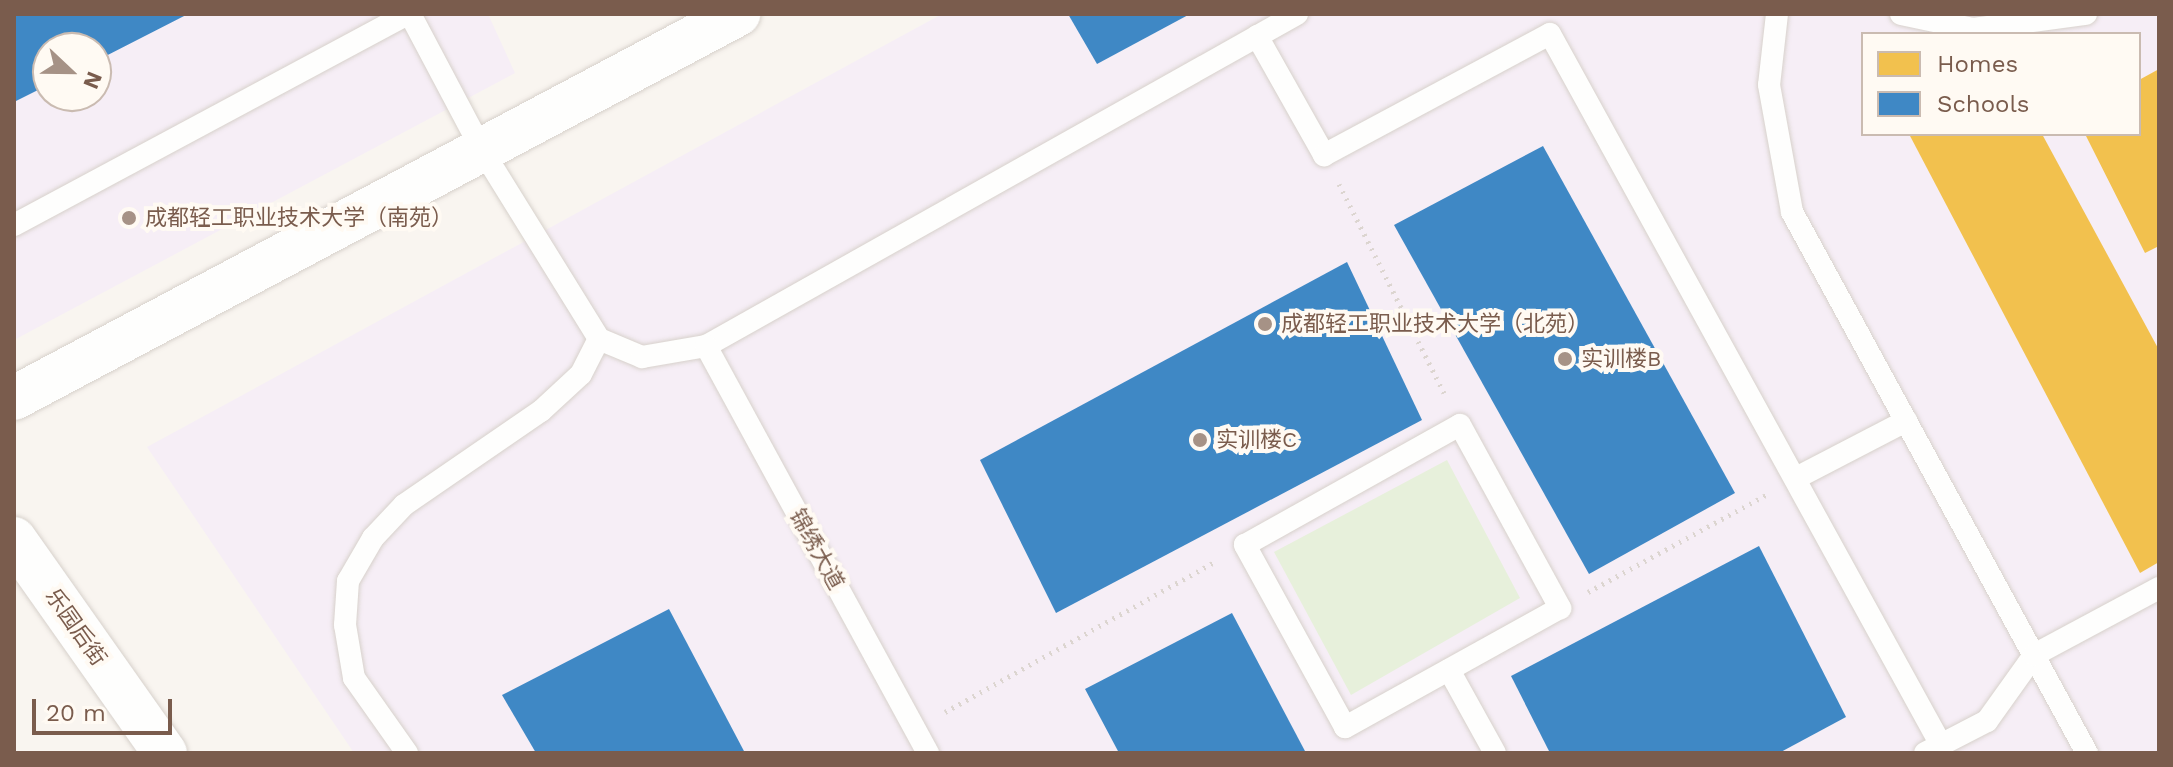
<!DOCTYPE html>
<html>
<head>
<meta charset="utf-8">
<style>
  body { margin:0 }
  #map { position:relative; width:2173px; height:767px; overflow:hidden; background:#f9f5f0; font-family:"Work Sans","Noto Sans SC",sans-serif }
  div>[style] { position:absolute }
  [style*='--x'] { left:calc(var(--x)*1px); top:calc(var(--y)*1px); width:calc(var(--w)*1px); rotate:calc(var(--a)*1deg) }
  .education>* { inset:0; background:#f6eef6 }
  .green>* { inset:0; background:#e7f0db }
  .homes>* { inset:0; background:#f2c14e }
  .schools>* { inset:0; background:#3f88c5 }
  .path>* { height:5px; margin-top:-2.5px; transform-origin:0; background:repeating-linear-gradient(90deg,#dcd5d0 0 2px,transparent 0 8px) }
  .roads { filter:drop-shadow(0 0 2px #d7d1cb) drop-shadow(0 0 2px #d7d1cb) }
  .lane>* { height:22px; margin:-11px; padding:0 11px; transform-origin:11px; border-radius:11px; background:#fefefd }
  .street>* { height:44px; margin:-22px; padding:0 22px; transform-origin:22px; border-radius:22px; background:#fefefd }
  .dots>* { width:22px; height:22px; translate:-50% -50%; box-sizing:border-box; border:4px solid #fffaf3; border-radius:50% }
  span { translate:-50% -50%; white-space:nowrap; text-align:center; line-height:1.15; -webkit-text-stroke:8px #fffaf3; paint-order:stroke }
  .poi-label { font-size:22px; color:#7a5c4d }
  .left { translate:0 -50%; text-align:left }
  .street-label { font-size:22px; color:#7a5c4d }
  .frame { position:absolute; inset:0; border:16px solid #7a5c4d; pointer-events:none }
  .legend { position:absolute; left:1861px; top:32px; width:280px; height:104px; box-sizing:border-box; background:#fffaf3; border:2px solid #cabbb1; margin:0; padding:10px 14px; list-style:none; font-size:24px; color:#7a5c4d }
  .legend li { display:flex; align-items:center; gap:16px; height:40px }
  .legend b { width:40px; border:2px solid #cabbb1 }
  .north { position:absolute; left:32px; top:32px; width:80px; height:80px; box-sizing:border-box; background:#fffaf3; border:2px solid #cabbb1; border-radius:50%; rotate:112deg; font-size:22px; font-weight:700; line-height:32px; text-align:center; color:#7a5c4d }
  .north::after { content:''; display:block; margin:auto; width:28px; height:36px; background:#a69286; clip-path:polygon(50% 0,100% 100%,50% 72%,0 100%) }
  .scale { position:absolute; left:32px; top:699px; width:140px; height:36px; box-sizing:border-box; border:4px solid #7a5c4d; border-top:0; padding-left:10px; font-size:24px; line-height:28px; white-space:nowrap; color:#7a5c4d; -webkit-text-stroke:6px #fffaf3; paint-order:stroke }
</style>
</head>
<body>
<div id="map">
  <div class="education">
    <i style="clip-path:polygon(evenodd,14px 14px,488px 14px,515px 73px,14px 340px,14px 14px,48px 48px,96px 48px,96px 96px,48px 96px,48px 48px)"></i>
    <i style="clip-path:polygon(evenodd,942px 14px,2159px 14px,2159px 753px,354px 753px,147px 447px,942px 14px,1863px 34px,2139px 34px,2139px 134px,1863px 134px,1863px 34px)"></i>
  </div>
  <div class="green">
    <i style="clip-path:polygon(1447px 460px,1520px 598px,1351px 695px,1274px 552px)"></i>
  </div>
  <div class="homes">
    <i style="clip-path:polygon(2159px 69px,2159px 246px,2145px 253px,2085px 134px,2139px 134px,2139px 80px)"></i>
    <i style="clip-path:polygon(1909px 134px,2042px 134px,2159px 350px,2159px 562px,2140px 573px)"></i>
  </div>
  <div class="schools">
    <i style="clip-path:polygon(14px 14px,188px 14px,96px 61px,96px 48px,48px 48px,48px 85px,14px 102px)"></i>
    <i style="clip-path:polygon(1068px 14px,1190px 14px,1097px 64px)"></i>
    <i style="clip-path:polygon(1543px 146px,1735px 493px,1589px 574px,1394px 225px)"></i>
    <i style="clip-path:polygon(1347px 262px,1422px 420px,1056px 613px,980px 460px)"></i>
    <i style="clip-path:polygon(1759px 546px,1846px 717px,1779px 753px,1550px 753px,1511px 676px)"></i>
    <i style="clip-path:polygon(669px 609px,745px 753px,536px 753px,502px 695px)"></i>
    <i style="clip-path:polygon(1232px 613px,1306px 753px,1119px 753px,1085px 689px)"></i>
  </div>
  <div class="path">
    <i style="--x:1339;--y:184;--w:234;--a:63.3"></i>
    <i style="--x:1588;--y:592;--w:203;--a:-28.6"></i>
    <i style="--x:945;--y:712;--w:310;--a:-29.1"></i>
  </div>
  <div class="roads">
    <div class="lane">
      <i style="--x:410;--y:14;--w:154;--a:62.1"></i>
      <i style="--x:482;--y:150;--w:222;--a:58.2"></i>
      <i style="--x:599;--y:339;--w:47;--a:22.7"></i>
      <i style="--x:642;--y:357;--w:65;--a:-9.8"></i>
      <i style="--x:706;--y:346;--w:678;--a:-29.33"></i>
      <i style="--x:1777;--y:14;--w:71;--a:96.4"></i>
      <i style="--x:1769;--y:85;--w:129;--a:79.7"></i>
      <i style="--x:1792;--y:212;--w:616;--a:61.4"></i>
      <i style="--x:1901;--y:14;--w:74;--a:11.8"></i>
      <i style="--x:1973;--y:29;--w:114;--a:-7.6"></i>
      <i style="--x:1257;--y:36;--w:137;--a:60.6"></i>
      <i style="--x:1324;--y:155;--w:256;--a:-28.2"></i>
      <i style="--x:1550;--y:34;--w:811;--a:61.19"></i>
      <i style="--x:14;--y:225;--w:446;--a:-28.2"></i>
      <i style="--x:706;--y:346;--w:464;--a:61.4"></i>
      <i style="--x:1460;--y:425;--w:209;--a:61.3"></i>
      <i style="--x:1560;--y:608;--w:246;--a:151"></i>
      <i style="--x:1345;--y:727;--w:208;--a:-118.8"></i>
      <i style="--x:1245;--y:545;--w:246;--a:-29.2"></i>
      <i style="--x:1798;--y:477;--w:122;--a:-27.4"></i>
      <i style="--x:1449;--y:670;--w:95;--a:61"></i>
      <i style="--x:407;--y:753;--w:92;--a:-125.2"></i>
      <i style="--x:354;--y:678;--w:54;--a:-99.6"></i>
      <i style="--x:345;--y:625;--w:44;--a:-86.1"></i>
      <i style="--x:348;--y:581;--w:50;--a:-59.8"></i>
      <i style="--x:373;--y:538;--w:45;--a:-46.8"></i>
      <i style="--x:404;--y:505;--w:166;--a:-34.5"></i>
      <i style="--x:541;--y:411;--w:54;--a:-42.8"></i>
      <i style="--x:581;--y:374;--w:39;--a:-63"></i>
      <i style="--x:1925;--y:753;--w:70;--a:-27.3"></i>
      <i style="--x:1987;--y:721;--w:81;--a:-54.5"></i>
      <i style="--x:2034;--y:655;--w:142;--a:-28.2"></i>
    </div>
    <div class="street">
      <i style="--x:14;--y:398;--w:820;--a:-27.94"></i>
      <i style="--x:14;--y:539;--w:262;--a:54.8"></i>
    </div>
  </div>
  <div class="dots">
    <i style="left:129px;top:218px;background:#a69286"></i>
    <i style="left:1265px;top:324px;background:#a69286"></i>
    <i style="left:1565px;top:359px;background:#a69286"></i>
    <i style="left:1200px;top:440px;background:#a69286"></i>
  </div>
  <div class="poi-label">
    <span class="left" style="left:145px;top:218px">成都轻工职业技术大学（南苑）</span>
    <span class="left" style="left:1281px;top:324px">成都轻工职业技术大学（北苑）</span>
    <span class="left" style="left:1581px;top:359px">实训楼B</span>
    <span class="left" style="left:1216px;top:440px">实训楼C</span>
  </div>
  <div class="street-label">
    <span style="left:817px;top:549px;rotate:61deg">锦绣大道</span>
    <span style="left:76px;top:627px;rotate:55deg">乐园后街</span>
  </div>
  <div class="frame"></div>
  <ul class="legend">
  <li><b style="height:22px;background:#f2c14e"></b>Homes</li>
  <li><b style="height:22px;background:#3f88c5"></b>Schools</li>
  </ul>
  <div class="north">N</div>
  <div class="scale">20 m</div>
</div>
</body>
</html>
